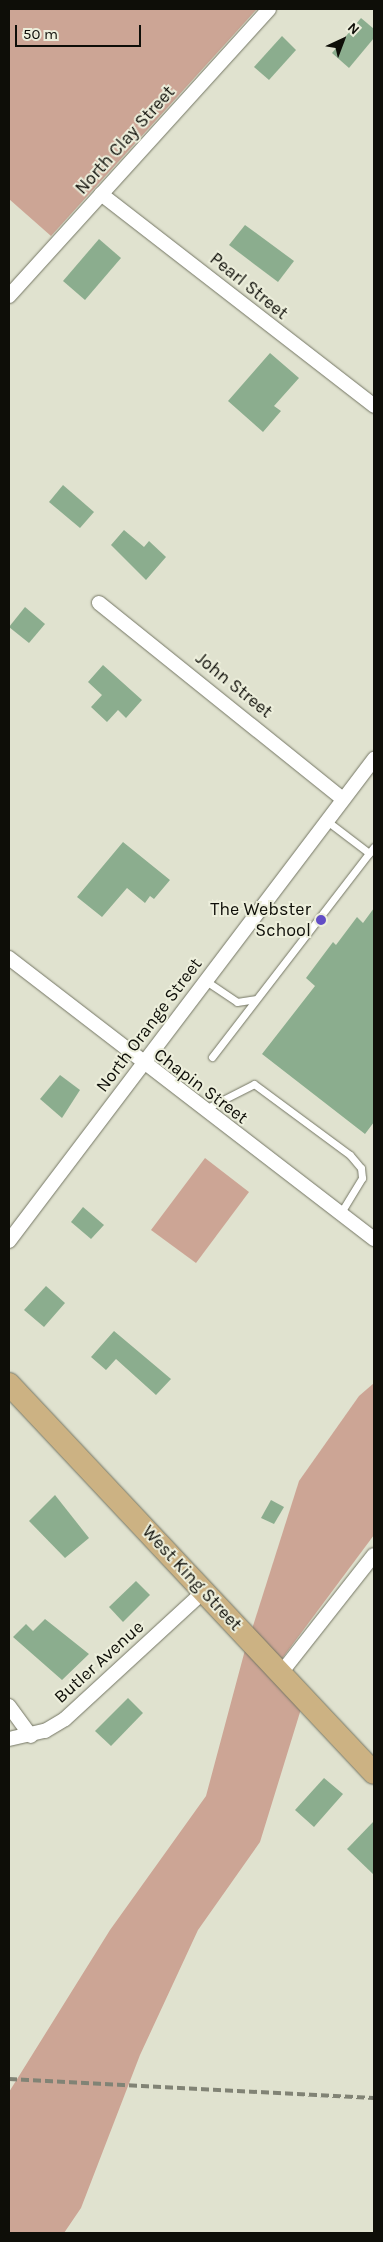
<!DOCTYPE html>
<html>
<head>
<meta charset="utf-8">
<style>
  body { margin:0 }
  #map { position:relative; width:383px; height:2242px; overflow:hidden; background:#e0e2cf; font-family:Karla,sans-serif }
  div>[style] { position:absolute }
  [style*='--x'] { left:calc(var(--x)*1px); top:calc(var(--y)*1px); width:calc(var(--w)*1px); rotate:calc(var(--a)*1deg) }
  .green>* { inset:0; background:#cca595 }
  .building>* { inset:0; background:#8bad8e }
  .roads { filter:drop-shadow(0 0 1px #747664) drop-shadow(0 0 1px #747664) }
  .lane>* { height:7px; margin:-3.5px; padding:0 3.5px; transform-origin:3.5px; border-radius:3.5px; background:#fff }
  .street>* { height:14px; margin:-7px; padding:0 7px; transform-origin:7px; border-radius:7px; background:#fff }
  .primary>* { height:22px; margin:-11px; padding:0 11px; transform-origin:11px; border-radius:11px; background:#ccb283 }
  .rail>* { height:4px; margin-top:-2px; transform-origin:0; background:repeating-linear-gradient(90deg,#818375 0 8px,transparent 0 12px) }
  .dots>* { width:14px; height:14px; translate:-50% -50%; box-sizing:border-box; border:2px solid #edefdc; border-radius:50% }
  span { translate:-50% -50%; white-space:nowrap; text-align:center; line-height:1.15; -webkit-text-stroke:4px #edefdc; paint-order:stroke }
  .street-label { font-size:18px; color:#0e0e08 }
  .poi-label { font-size:18px; color:#0e0e08 }
  .right { translate:-100% -50%; text-align:right }
  .frame { position:absolute; inset:0; border:10px solid #0e0e08; pointer-events:none }
  .north { position:absolute; left:318px; top:15px; width:50px; height:50px; -webkit-text-stroke:4px #edefdc; paint-order:stroke; rotate:43deg; font-size:14px; font-weight:700; line-height:20px; text-align:center; color:#0e0e08 }
  .north::after { content:''; display:block; margin:auto; width:18px; height:22px; background:#0e0e08; clip-path:polygon(50% 0,100% 100%,50% 72%,0 100%) }
  .scale { position:absolute; left:15px; top:25px; width:126px; height:22px; box-sizing:border-box; border:2px solid #0e0e08; border-top:0; padding-left:6px; font-size:15px; line-height:18px; white-space:nowrap; color:#0e0e08; -webkit-text-stroke:4px #edefdc; paint-order:stroke }
</style>
</head>
<body>
<div id="map">
  <div class="green">
    <i style="clip-path:polygon(9px 9px,257px 9px,51px 236px,9px 199px)"></i>
    <i style="clip-path:polygon(205px 1158px,249px 1192px,196px 1263px,151px 1230px)"></i>
    <i style="clip-path:polygon(374px 1383px,374px 1535px,281px 1660px,252px 1629px,299px 1481px,359px 1396px)"></i>
    <i style="clip-path:polygon(245px 1650px,301px 1709px,260px 1842px,198px 1930px,140px 2055px,81px 2208px,64px 2233px,9px 2233px,9px 2092px,110px 1930px,206px 1796px)"></i>
  </div>
  <div class="building">
    <i style="clip-path:polygon(361px 18px,374px 29px,374px 38px,349px 68px,332px 53px)"></i>
    <i style="clip-path:polygon(282px 36px,296px 50px,269px 80px,254px 67px)"></i>
    <i style="clip-path:polygon(245px 225px,294px 261px,278px 282px,229px 245px)"></i>
    <i style="clip-path:polygon(99px 239px,121px 258px,85px 300px,63px 281px)"></i>
    <i style="clip-path:polygon(270px 353px,299px 378px,274px 406px,281px 411px,263px 432px,228px 401px)"></i>
    <i style="clip-path:polygon(63px 485px,94px 512px,80px 528px,49px 502px)"></i>
    <i style="clip-path:polygon(124px 530px,144px 547px,149px 541px,166px 557px,146px 580px,111px 545px)"></i>
    <i style="clip-path:polygon(25px 607px,45px 624px,29px 643px,9px 627px)"></i>
    <i style="clip-path:polygon(103px 665px,142px 700px,126px 718px,118px 710px,107px 722px,91px 707px,102px 695px,88px 682px)"></i>
    <i style="clip-path:polygon(123px 842px,170px 880px,154px 899px,150px 896px,145px 903px,127px 888px,102px 917px,77px 897px)"></i>
    <i style="clip-path:polygon(374px 908px,374px 1122px,365px 1134px,262px 1054px,315px 986px,306px 978px,333px 942px,336px 945px,357px 917px,363px 923px)"></i>
    <i style="clip-path:polygon(60px 1075px,80px 1090px,62px 1118px,40px 1099px)"></i>
    <i style="clip-path:polygon(83px 1207px,104px 1225px,91px 1239px,71px 1222px)"></i>
    <i style="clip-path:polygon(46px 1286px,65px 1303px,44px 1327px,24px 1310px)"></i>
    <i style="clip-path:polygon(114px 1331px,171px 1379px,156px 1395px,116px 1359px,106px 1370px,91px 1357px)"></i>
    <i style="clip-path:polygon(55px 1495px,89px 1538px,65px 1558px,29px 1521px)"></i>
    <i style="clip-path:polygon(271px 1500px,284px 1507px,274px 1524px,261px 1518px)"></i>
    <i style="clip-path:polygon(136px 1581px,150px 1595px,123px 1622px,109px 1607px)"></i>
    <i style="clip-path:polygon(45px 1619px,89px 1654px,62px 1680px,13px 1637px,26px 1624px,33px 1631px)"></i>
    <i style="clip-path:polygon(128px 1698px,143px 1713px,111px 1746px,95px 1731px)"></i>
    <i style="clip-path:polygon(324px 1778px,343px 1794px,314px 1827px,295px 1810px)"></i>
    <i style="clip-path:polygon(374px 1821px,374px 1875px,347px 1849px)"></i>
  </div>
  <div class="roads">
    <div class="lane">
      <i style="--x:327;--y:821;--w:53;--a:37.3"></i>
      <i style="--x:206;--y:981;--w:37;--a:34"></i>
      <i style="--x:237;--y:1002;--w:18;--a:-9"></i>
      <i style="--x:212;--y:1057;--w:265;--a:-52.4"></i>
      <i style="--x:205;--y:1109;--w:55;--a:-27"></i>
      <i style="--x:254;--y:1084;--w:119;--a:36.5"></i>
      <i style="--x:350;--y:1155;--w:17;--a:50"></i>
      <i style="--x:361;--y:1168;--w:10;--a:84"></i>
      <i style="--x:362;--y:1178;--w:42;--a:121.4"></i>
    </div>
    <div class="street">
      <i style="--x:101;--y:194;--w:346;--a:37.8"></i>
      <i style="--x:9;--y:296;--w:387;--a:-47.8"></i>
      <i style="--x:99;--y:603;--w:313;--a:38.8"></i>
      <i style="--x:9;--y:958;--w:461;--a:37.6"></i>
      <i style="--x:9;--y:1241;--w:605;--a:-52.86"></i>
      <i style="--x:281;--y:1673;--w:150;--a:-51.8"></i>
      <i style="--x:9;--y:1706;--w:37;--a:54"></i>
      <i style="--x:9;--y:1739;--w:37;--a:-13"></i>
      <i style="--x:45;--y:1731;--w:23;--a:-31"></i>
      <i style="--x:65;--y:1719;--w:189;--a:-42.6"></i>
    </div>
    <div class="primary">
      <i style="--x:9;--y:1384;--w:533;--a:46.82"></i>
    </div>
  </div>
  <div class="rail">
    <i style="--x:9;--y:2079;--w:365;--a:3"></i>
  </div>
  <div class="dots">
    <i style="left:321px;top:920px;background:#624dc6"></i>
  </div>
  <div class="street-label">
    <span style="left:125px;top:140px;rotate:-48deg">North Clay Street</span>
    <span style="left:249px;top:286px;rotate:39deg">Pearl Street</span>
    <span style="left:234px;top:685px;rotate:39deg">John Street</span>
    <span style="left:149px;top:1025px;rotate:-53deg">North Orange Street</span>
    <span style="left:201px;top:1086px;rotate:37deg">Chapin Street</span>
    <span style="left:192px;top:1578px;rotate:47deg">West King Street</span>
    <span style="left:99px;top:1662px;rotate:-42deg">Butler Avenue</span>
  </div>
  <div class="poi-label">
    <span class="right" style="left:311px;top:920px">The Webster<br>School</span>
  </div>
  <div class="frame"></div>
  <div class="north">N</div>
  <div class="scale">50 m</div>
</div>
</body>
</html>
